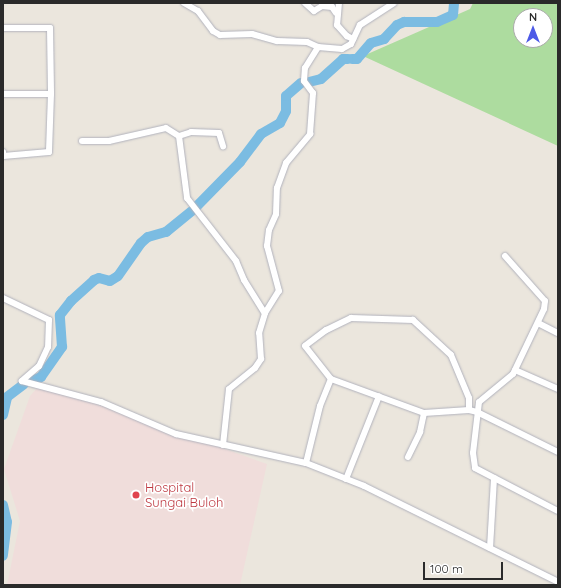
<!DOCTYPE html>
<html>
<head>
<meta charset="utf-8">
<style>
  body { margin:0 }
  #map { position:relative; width:561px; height:588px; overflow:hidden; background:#ebe6dd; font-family:Quicksand,sans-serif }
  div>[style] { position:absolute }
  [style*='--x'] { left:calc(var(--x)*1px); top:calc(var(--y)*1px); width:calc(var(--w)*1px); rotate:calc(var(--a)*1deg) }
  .medical>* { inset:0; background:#f0dddb }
  .green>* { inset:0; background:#addc9f }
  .river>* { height:10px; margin:-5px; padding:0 5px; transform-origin:5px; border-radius:5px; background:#7bbce2 }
  .roads { filter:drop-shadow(0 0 1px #b1b2bc) drop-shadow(0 0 1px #b1b2bc) }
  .street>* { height:6px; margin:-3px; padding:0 3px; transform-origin:3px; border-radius:3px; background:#fff }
  .dots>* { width:11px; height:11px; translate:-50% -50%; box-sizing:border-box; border:2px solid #fff; border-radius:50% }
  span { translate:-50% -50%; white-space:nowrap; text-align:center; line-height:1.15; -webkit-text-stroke:3.5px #fff; paint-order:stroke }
  .health-label { font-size:13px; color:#be3a42 }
  .left { translate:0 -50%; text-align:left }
  .frame { position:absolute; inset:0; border:4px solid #2a2a2a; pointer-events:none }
  .north { position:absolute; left:513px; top:8px; width:40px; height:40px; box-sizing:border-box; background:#fff; border:1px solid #aaa; border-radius:50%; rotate:0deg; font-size:11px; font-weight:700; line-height:16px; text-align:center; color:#2a2a2a }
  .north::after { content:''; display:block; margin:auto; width:14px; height:18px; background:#4d5ae7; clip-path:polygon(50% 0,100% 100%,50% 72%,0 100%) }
  .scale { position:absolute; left:423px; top:562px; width:80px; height:18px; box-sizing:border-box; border:2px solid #2a2a2a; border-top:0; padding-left:5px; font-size:12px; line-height:14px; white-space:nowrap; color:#2a2a2a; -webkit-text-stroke:3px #fff; paint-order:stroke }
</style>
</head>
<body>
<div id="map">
  <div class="medical">
    <i style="clip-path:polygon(38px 387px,69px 394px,267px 464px,240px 585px,7px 585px,20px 521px,4px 469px,30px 396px)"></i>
  </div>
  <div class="green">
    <i style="clip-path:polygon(evenodd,473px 3px,558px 3px,558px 146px,363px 56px,470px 9px,473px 3px,521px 16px,545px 16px,545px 40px,521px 40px,521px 16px)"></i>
  </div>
  <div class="river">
    <i style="--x:352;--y:59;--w:5;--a:0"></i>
    <i style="--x:357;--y:59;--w:21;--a:-49"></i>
    <i style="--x:371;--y:43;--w:14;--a:-17"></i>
    <i style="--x:384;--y:39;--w:19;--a:-47"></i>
    <i style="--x:397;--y:25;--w:8;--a:-23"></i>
    <i style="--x:404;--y:22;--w:33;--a:0"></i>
    <i style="--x:437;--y:22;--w:17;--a:-24"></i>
    <i style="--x:453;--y:15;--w:12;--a:-85"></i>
    <i style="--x:309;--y:82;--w:12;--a:-14"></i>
    <i style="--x:321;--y:79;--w:30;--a:-42"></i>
    <i style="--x:343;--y:59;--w:5;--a:0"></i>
    <i style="--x:196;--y:207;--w:63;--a:-45.6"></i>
    <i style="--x:240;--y:162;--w:35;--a:-53"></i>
    <i style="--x:261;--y:134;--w:22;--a:-30"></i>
    <i style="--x:280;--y:123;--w:13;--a:-63"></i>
    <i style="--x:286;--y:111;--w:15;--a:-90"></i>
    <i style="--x:286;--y:96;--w:20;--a:-41"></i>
    <i style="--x:32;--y:381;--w:10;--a:-24"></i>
    <i style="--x:41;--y:377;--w:37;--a:-55"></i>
    <i style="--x:62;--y:347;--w:32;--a:-94"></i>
    <i style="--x:60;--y:315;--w:18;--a:-52"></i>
    <i style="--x:71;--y:301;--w:31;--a:-42"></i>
    <i style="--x:94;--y:280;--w:5;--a:-22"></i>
    <i style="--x:99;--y:278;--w:11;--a:15"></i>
    <i style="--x:110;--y:281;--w:9;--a:-32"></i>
    <i style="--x:118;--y:276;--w:40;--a:-55.1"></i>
    <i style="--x:141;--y:243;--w:9;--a:-41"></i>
    <i style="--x:148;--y:237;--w:19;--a:-16"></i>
    <i style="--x:166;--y:232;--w:33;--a:-39"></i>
    <i style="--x:3;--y:415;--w:18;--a:-77"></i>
    <i style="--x:7;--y:397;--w:21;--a:-37"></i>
    <i style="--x:3;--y:505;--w:17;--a:77"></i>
    <i style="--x:7;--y:522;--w:34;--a:97"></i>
  </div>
  <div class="roads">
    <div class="street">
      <i style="--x:184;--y:3;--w:16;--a:30"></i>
      <i style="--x:198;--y:11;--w:25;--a:53"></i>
      <i style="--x:213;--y:31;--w:8;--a:30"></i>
      <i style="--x:220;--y:35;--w:32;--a:-2"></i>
      <i style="--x:252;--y:34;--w:26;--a:16"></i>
      <i style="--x:277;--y:41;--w:30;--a:2"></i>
      <i style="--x:307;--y:42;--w:12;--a:24"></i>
      <i style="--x:305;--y:3;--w:12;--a:42"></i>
      <i style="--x:314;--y:11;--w:9;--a:-32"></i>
      <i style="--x:322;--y:6;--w:10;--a:6"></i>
      <i style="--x:332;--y:7;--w:7;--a:56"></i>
      <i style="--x:339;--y:3;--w:22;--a:95"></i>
      <i style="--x:337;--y:25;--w:15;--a:48"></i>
      <i style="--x:347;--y:36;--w:7;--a:27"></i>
      <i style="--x:3;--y:28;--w:47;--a:0"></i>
      <i style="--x:50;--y:28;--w:66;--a:89.1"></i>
      <i style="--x:51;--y:94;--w:58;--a:92"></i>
      <i style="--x:49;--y:152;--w:46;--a:175"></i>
      <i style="--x:3;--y:156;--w:4;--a:-90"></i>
      <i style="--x:3;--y:94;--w:48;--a:0"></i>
      <i style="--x:179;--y:136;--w:13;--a:-18"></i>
      <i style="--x:191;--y:132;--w:28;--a:2"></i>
      <i style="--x:219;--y:133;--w:14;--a:73"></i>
      <i style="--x:82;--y:141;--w:27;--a:0"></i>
      <i style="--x:109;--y:141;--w:58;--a:-12.8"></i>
      <i style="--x:166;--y:128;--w:15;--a:32"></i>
      <i style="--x:179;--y:136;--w:63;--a:82.6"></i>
      <i style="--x:187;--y:198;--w:80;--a:52.1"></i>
      <i style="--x:236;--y:261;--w:21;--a:67"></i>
      <i style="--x:244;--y:280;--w:39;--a:58"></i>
      <i style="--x:505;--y:256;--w:60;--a:48.4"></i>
      <i style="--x:545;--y:301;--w:8;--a:97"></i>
      <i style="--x:544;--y:309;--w:72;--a:115.5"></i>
      <i style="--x:513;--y:374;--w:44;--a:140.5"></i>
      <i style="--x:479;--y:402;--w:51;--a:96.7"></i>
      <i style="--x:473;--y:453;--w:15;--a:82"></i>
      <i style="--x:475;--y:468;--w:93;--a:27.4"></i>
      <i style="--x:3;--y:298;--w:51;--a:25.6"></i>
      <i style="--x:49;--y:320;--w:27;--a:92"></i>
      <i style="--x:48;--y:347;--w:21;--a:115"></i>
      <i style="--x:39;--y:366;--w:23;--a:139"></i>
      <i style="--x:538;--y:323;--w:22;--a:27"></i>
      <i style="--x:515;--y:370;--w:47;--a:23.8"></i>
      <i style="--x:22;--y:381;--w:82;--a:14.9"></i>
      <i style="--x:101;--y:402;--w:82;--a:23.1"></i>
      <i style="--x:176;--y:434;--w:133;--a:12.6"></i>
      <i style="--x:306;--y:463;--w:62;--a:21.6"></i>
      <i style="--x:364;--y:486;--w:216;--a:26.3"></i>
      <i style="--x:469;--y:410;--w:12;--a:-90"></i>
      <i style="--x:469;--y:398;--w:47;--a:-112.7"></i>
      <i style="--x:451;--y:355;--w:52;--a:-137.4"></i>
      <i style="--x:413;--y:320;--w:62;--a:-178.2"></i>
      <i style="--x:351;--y:318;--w:28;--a:154"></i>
      <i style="--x:326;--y:330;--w:26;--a:143"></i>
      <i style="--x:305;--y:346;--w:42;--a:51.8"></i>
      <i style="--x:331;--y:379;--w:99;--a:20.1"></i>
      <i style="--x:424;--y:413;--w:45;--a:-3.8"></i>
      <i style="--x:469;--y:410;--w:8;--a:14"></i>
      <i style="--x:477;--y:412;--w:90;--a:26.3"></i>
      <i style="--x:223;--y:445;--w:56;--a:-83.9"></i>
      <i style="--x:229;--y:389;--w:33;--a:-39"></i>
      <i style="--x:255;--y:368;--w:11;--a:-56"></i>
      <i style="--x:261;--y:359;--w:26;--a:-94"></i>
      <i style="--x:259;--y:333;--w:21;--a:-73"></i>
      <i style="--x:265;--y:313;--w:26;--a:-58"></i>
      <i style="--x:279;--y:291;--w:47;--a:-104.9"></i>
      <i style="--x:267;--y:246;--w:16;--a:-83"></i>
      <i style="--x:269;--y:230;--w:17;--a:-66"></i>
      <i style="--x:276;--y:214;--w:26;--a:-88"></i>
      <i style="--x:277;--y:188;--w:27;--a:-70"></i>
      <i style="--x:286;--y:163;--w:38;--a:-50"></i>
      <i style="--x:310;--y:134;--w:41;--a:-85.8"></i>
      <i style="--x:313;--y:93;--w:15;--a:-127"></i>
      <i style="--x:304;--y:81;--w:13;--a:-86"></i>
      <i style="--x:305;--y:68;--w:25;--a:-58"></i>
      <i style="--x:318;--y:47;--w:24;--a:5"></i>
      <i style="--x:342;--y:49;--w:10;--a:-29"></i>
      <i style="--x:351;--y:44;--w:21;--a:-65"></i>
      <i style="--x:360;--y:25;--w:40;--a:-32.9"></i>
      <i style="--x:408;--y:457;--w:28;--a:-64"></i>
      <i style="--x:420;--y:432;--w:19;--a:-78"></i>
      <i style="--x:306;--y:463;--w:59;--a:-76.2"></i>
      <i style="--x:320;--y:406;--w:29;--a:-68"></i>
      <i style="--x:346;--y:479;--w:89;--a:-68.3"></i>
      <i style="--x:490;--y:548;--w:70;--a:-86.7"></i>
    </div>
  </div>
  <div class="dots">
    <i style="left:136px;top:495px;background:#e0444e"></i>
  </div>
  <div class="health-label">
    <span class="left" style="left:145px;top:495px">Hospital<br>Sungai Buloh</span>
  </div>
  <div class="frame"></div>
  <div class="north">N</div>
  <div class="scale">100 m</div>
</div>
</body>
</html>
